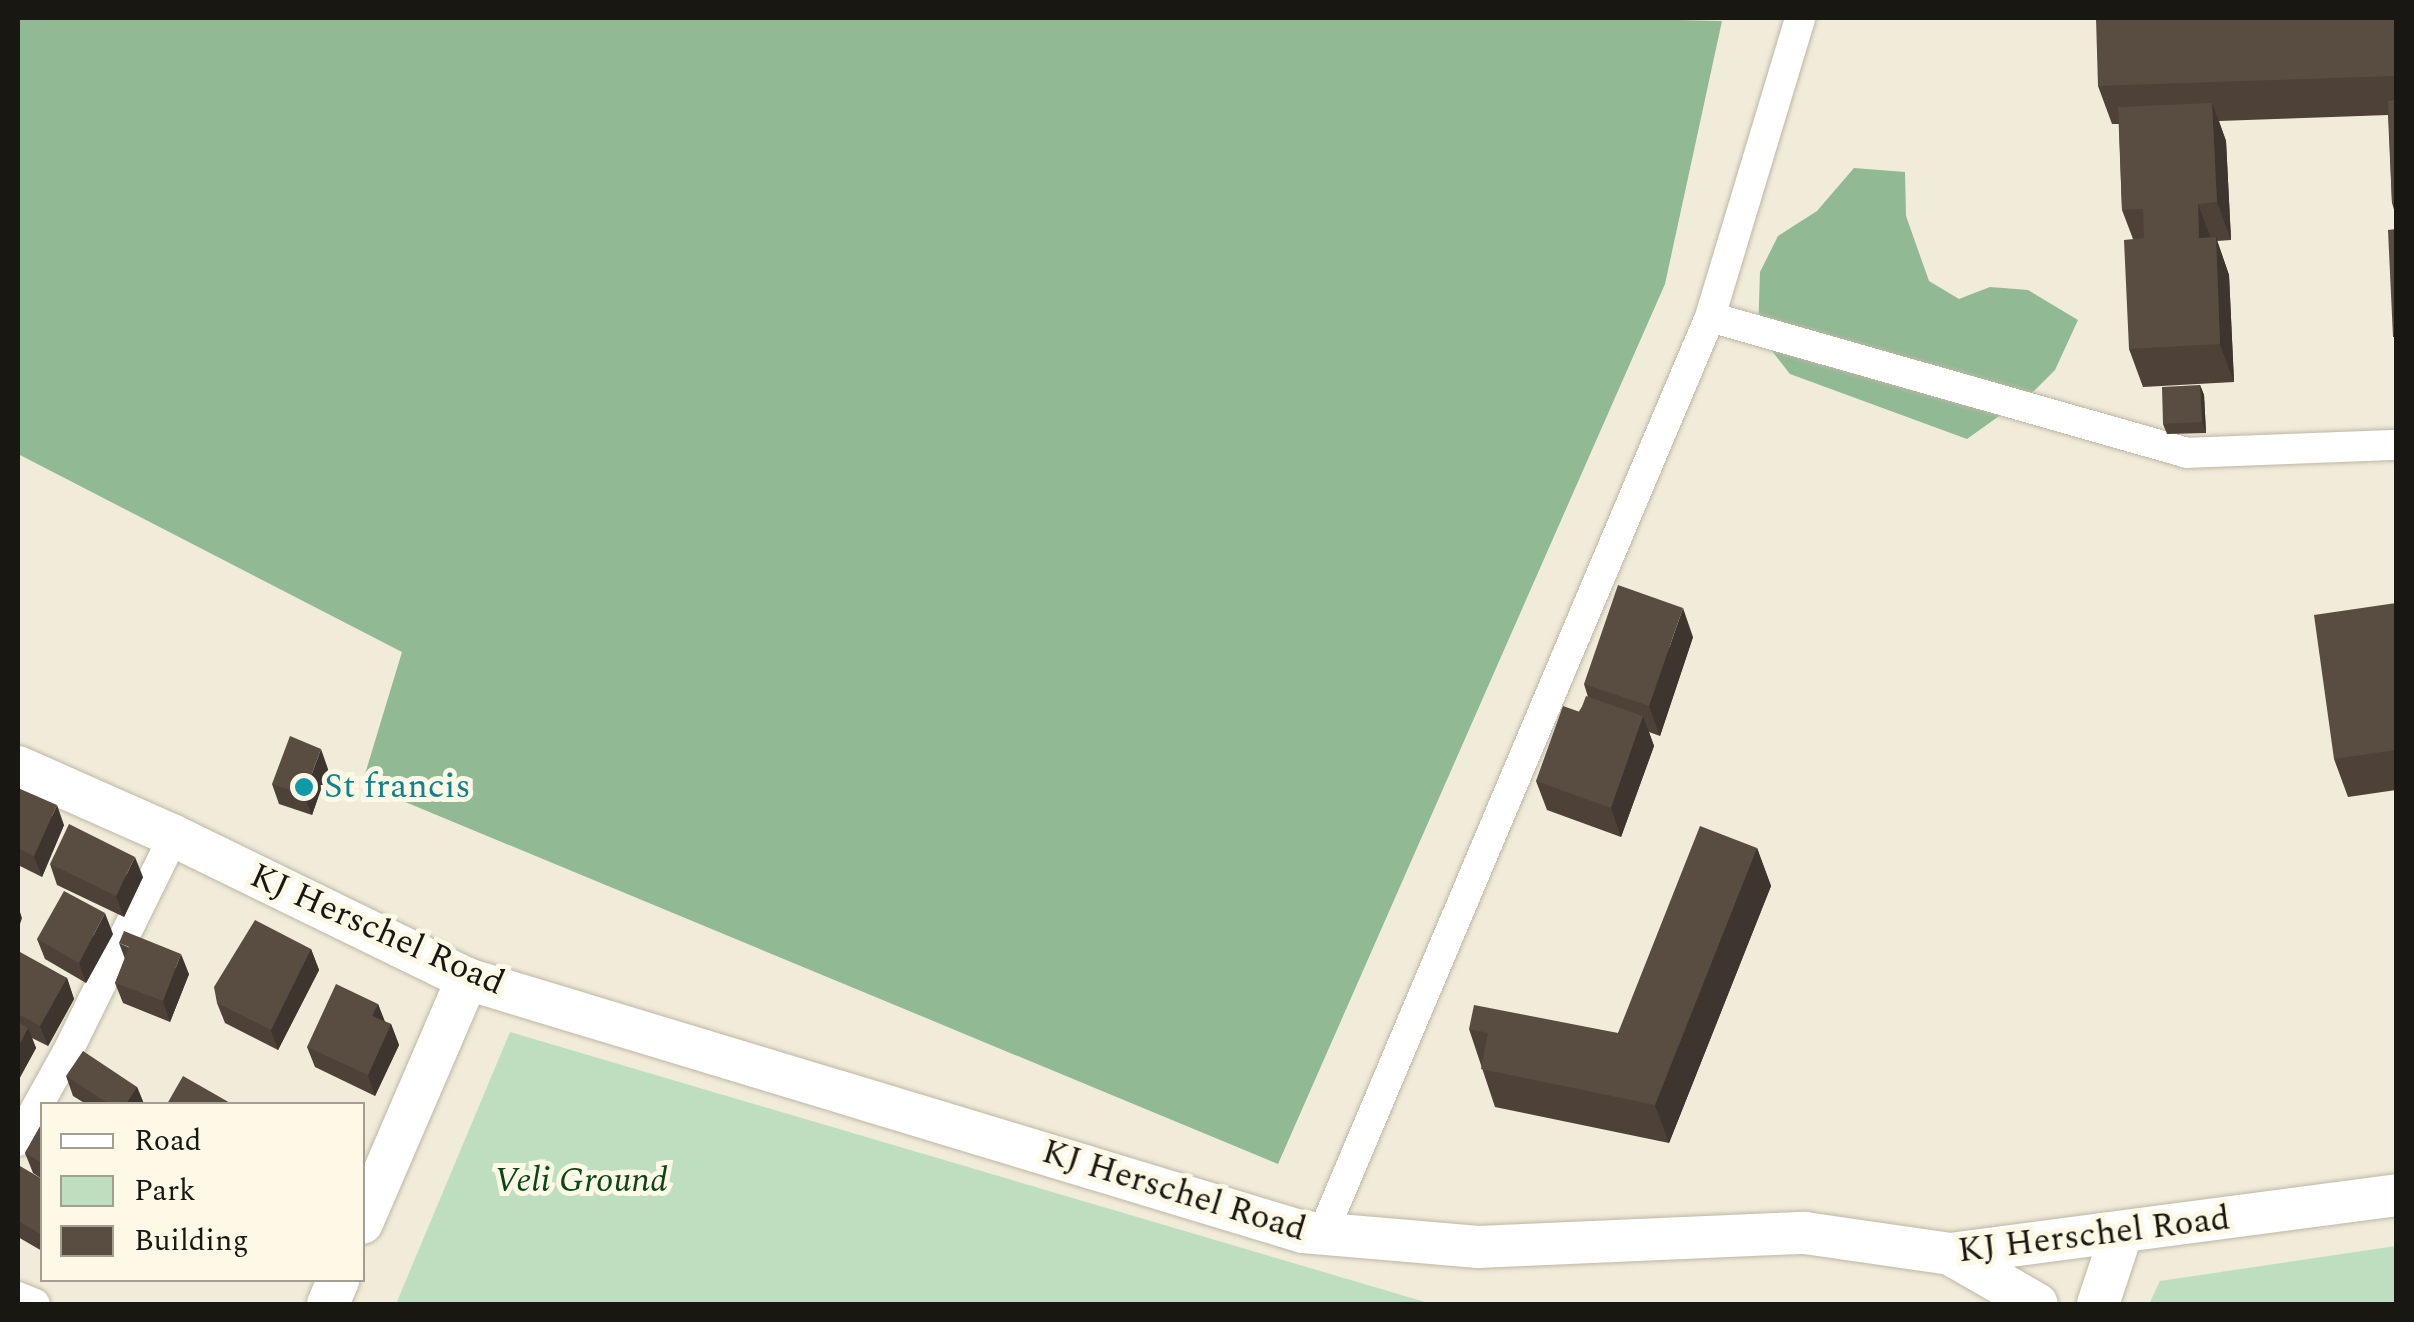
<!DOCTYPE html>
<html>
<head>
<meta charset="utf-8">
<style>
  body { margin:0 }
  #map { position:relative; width:2414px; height:1322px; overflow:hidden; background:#f1ebd9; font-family:Spectral,serif }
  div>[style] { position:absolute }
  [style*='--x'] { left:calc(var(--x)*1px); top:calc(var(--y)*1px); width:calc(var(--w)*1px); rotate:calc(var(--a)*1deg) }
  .green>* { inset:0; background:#bedfbf }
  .forest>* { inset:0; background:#91b993 }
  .roads { filter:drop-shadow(0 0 2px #bcb7a5) drop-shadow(0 0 2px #bcb7a5) }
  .street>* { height:30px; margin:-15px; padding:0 15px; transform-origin:15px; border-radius:15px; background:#fff }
  .secondary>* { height:42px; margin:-21px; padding:0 21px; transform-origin:21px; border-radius:21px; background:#fff }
  .wall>* { inset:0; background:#4d4138 }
  .shaded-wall>* { inset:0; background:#3e352e }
  .building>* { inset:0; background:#594c41 }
  .dots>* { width:28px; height:28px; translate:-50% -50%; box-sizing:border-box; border:5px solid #fef8e6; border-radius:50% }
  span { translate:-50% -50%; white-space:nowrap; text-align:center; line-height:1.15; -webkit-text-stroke:10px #fef8e6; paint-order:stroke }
  .culture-label { font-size:35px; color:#0d838f }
  .left { translate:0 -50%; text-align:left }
  .street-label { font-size:35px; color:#191711 }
  .park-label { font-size:35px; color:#094716; font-style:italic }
  .frame { position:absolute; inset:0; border:20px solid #191711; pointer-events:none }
  .legend { position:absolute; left:40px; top:1102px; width:325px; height:180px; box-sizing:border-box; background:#fef8e6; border:2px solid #a29e91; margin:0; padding:12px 18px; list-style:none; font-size:30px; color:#191711 }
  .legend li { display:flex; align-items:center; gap:20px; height:50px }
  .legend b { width:50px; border:2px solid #a29e91 }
</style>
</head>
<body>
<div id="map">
  <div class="green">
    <i style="clip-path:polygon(510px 1032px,1432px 1304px,396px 1304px)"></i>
    <i style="clip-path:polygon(2396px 1246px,2396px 1304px,2149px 1304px,2160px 1281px)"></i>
  </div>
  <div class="forest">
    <i style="clip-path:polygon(18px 18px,1593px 18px,1722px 21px,1665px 284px,1278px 1164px,362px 784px,402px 652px,18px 454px)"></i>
    <i style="clip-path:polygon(1854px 168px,1905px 172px,1906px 216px,1929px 281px,1959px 299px,1990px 287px,2028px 290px,2078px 320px,2055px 370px,2034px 391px,1967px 439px,1790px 374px,1758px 333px,1760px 272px,1778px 236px,1817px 211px)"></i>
  </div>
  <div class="roads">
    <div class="street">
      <i style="--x:1710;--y:317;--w:495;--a:15.9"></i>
      <i style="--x:2186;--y:453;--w:210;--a:-2.2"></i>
      <i style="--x:18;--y:1141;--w:101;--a:-60.9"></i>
      <i style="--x:67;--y:1053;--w:242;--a:-63.8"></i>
      <i style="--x:1322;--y:1235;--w:997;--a:-67.09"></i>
      <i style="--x:1710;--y:317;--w:312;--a:-73.2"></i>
      <i style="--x:18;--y:1297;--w:18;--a:22"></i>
    </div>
    <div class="secondary">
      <i style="--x:18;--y:767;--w:171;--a:23.9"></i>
      <i style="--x:174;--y:836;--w:326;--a:26"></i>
      <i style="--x:467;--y:979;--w:873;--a:16.84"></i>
      <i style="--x:1303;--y:1232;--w:176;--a:4.9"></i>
      <i style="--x:1478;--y:1247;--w:327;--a:-2.5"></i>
      <i style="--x:1805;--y:1233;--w:147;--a:8.2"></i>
      <i style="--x:1950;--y:1254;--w:450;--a:-7.5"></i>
      <i style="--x:362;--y:1223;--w:266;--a:-66.7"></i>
      <i style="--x:1950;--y:1254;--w:100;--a:29.9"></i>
      <i style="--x:328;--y:1304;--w:26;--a:-67"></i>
      <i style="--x:2098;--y:1304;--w:76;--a:-71.6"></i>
    </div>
  </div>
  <div class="wall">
    <i style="clip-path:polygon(2396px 18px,2396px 216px,2392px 203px,2388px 115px,2219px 121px,2226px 141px,2231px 240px,2217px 241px,2229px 275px,2234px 382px,2143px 387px,2129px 349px,2133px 239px,2122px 210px,2119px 124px,2112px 124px,2098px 86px)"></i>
    <i style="clip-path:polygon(2200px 385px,2204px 395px,2206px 433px,2167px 434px,2163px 424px)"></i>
    <i style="clip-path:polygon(2396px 603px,2396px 790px,2348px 797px,2334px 759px)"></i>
    <i style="clip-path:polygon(1693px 637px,1660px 736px,1649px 732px,1654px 746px,1621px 837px,1547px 810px,1536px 781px,1588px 697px,1584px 684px)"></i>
    <i style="clip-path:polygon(328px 769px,312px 815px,279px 804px,272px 784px)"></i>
    <i style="clip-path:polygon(18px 788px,64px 825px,42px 877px,18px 865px)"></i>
    <i style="clip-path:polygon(1757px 848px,1771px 886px,1669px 1143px,1495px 1107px,1469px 1029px,1618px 1033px)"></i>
    <i style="clip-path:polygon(50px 864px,143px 877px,124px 917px,57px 885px)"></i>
    <i style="clip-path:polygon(113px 934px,86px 983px,45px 959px,37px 939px)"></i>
    <i style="clip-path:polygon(119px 943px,189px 974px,170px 1022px,123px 1003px,115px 983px,125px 959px)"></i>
    <i style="clip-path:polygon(311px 949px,319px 970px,278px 1050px,225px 1023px,217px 1003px)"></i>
    <i style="clip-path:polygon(18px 957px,67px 978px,74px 999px,48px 1046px,32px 1038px,36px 1048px,18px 1081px)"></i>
    <i style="clip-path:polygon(378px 1004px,384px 1021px,391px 1024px,399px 1045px,375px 1096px,315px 1067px,307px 1047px)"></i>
    <i style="clip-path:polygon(66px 1076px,137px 1087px,144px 1104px,86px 1104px,73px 1096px)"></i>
    <i style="clip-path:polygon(42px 1123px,42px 1179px,33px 1173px,25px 1153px)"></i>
    <i style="clip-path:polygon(18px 1171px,42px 1179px,42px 1251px,18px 1237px)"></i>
  </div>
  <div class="shaded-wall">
    <i style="clip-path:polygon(2212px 103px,2226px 141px,2231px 240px,2217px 202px)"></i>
    <i style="clip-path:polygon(2198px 204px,2212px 242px,2199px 238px)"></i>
    <i style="clip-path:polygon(2216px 237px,2229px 275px,2234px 382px,2220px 344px)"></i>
    <i style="clip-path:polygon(2200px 385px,2204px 395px,2206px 433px,2202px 422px)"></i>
    <i style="clip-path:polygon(1683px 608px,1693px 637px,1660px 736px,1649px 706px)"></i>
    <i style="clip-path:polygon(1643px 716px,1654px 746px,1621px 837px,1611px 808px)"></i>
    <i style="clip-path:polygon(321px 749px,328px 769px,312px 815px,304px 795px)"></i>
    <i style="clip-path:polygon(57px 805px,64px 825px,42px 877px,34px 856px)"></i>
    <i style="clip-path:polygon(1757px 848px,1771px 886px,1669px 1143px,1655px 1105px)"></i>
    <i style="clip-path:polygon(135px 857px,143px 877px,124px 917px,116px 896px)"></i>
    <i style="clip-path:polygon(18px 906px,22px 918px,18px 930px)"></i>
    <i style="clip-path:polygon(105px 913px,113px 934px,86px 983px,79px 963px)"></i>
    <i style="clip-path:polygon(311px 949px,319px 970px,278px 1050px,271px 1030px)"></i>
    <i style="clip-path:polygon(181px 954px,189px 974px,170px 1022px,163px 1001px)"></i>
    <i style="clip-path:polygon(67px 978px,74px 999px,48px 1046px,40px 1026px)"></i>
    <i style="clip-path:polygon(378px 1004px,386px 1024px,372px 1016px)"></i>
    <i style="clip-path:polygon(391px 1024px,399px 1045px,375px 1096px,368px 1075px)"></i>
    <i style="clip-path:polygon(28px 1028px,36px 1048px,18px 1081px,18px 1047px)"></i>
    <i style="clip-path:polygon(137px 1087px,144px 1104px,126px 1104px)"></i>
  </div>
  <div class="building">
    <i style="clip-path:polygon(2096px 18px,2396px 18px,2396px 76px,2098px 86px)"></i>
    <i style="clip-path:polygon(2396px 100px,2396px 203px,2392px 203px,2388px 101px)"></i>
    <i style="clip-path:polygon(2212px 103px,2217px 202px,2198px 204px,2199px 238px,2216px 237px,2220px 344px,2129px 349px,2124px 240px,2144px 238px,2143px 209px,2122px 210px,2118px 107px)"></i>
    <i style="clip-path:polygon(2396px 229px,2396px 337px,2393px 337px,2388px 230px)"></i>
    <i style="clip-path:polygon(2200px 385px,2202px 422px,2163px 424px,2162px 387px)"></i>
    <i style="clip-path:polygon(1618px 585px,1683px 608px,1649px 706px,1584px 684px)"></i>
    <i style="clip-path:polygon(2396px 603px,2396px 750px,2334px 759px,2314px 615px)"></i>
    <i style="clip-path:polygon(1586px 696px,1643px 716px,1611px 808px,1536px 781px,1563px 706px,1580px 712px)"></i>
    <i style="clip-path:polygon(290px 736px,321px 749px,304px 795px,272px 784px)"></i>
    <i style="clip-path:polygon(18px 788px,57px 805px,34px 856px,18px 848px)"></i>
    <i style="clip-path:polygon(69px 824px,135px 857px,116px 896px,50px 864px)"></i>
    <i style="clip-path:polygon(1700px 826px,1757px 848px,1655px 1105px,1481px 1069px,1488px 1033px,1469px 1029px,1474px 1005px,1618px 1033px)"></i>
    <i style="clip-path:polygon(64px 891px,105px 913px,79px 963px,37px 939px)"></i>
    <i style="clip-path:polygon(255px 920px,311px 949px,271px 1030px,217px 1003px,214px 987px)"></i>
    <i style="clip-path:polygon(124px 931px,181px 954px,163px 1001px,115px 983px,129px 947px,119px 943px)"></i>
    <i style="clip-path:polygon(20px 952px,67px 978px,40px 1026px,18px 1014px,18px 957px)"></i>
    <i style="clip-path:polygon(336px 984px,378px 1004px,372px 1016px,391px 1024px,368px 1075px,307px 1047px)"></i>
    <i style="clip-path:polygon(18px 1022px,28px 1028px,18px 1047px)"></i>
    <i style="clip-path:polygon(83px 1051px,137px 1087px,126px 1104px,109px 1104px,66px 1076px)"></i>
    <i style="clip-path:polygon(183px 1076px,232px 1104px,167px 1104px)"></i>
    <i style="clip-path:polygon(42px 1123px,42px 1163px,25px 1153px)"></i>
    <i style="clip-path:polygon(20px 1166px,42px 1179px,42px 1235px,18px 1221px,18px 1171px)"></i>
  </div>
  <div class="dots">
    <i style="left:304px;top:787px;background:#0f9aa8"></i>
  </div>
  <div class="culture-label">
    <span class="left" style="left:324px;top:787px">St francis</span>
  </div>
  <div class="street-label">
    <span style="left:377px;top:930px;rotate:24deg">KJ Herschel Road</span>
    <span style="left:1174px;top:1191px;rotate:17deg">KJ Herschel Road</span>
    <span style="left:2094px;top:1235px;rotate:-7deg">KJ Herschel Road</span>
  </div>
  <div class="park-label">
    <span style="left:581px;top:1181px">Veli Ground</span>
  </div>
  <div class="frame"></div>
  <ul class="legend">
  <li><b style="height:12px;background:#fff"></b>Road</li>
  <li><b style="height:28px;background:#bedfbf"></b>Park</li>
  <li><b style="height:28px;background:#594c41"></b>Building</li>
  </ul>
</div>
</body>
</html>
